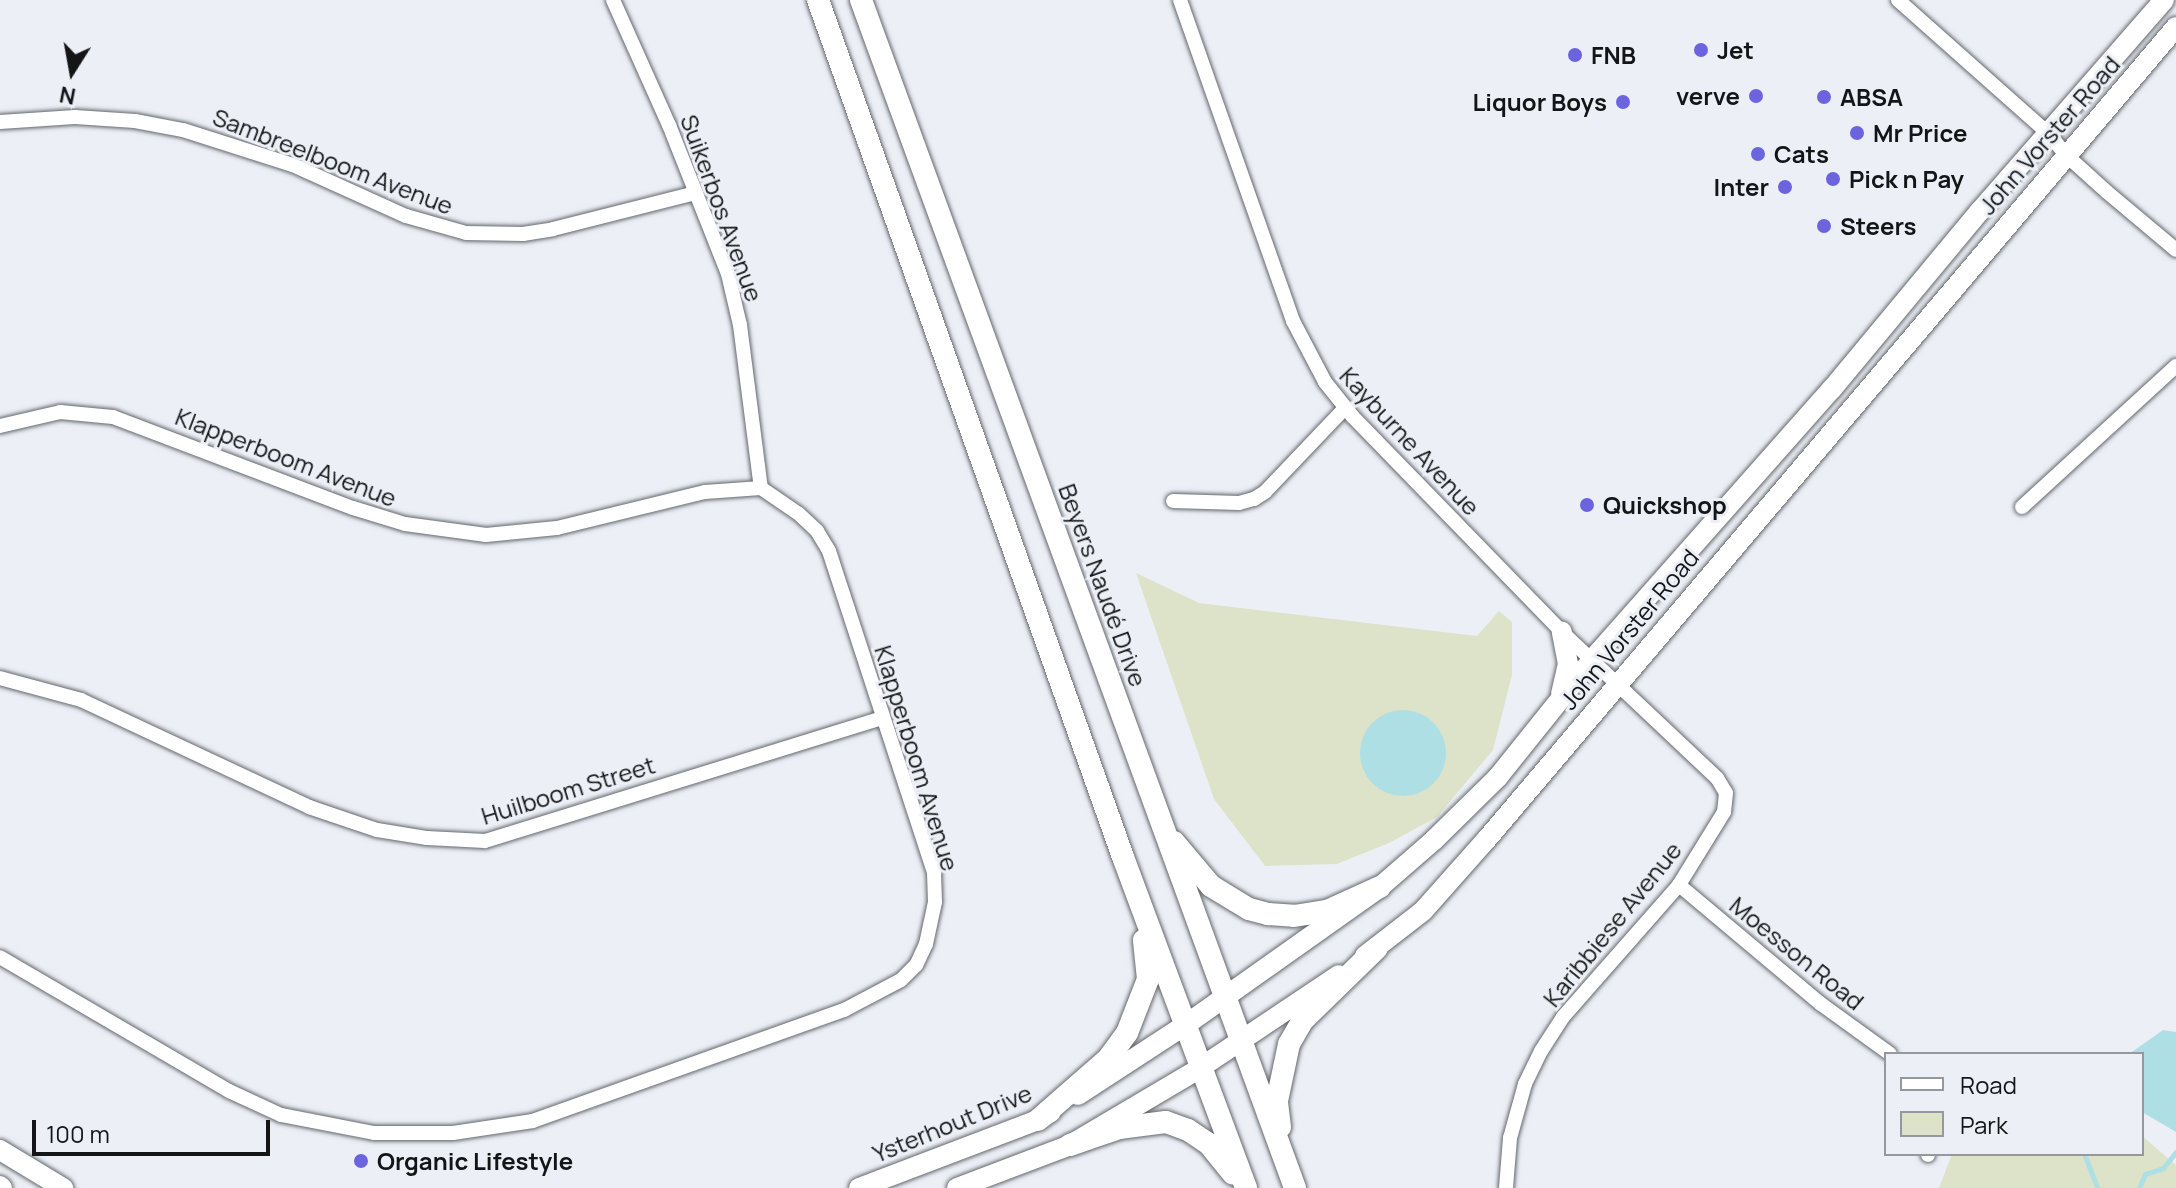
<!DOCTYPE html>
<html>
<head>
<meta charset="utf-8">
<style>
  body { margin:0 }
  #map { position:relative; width:2176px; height:1188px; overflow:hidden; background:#ecf0f6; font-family:Manrope,sans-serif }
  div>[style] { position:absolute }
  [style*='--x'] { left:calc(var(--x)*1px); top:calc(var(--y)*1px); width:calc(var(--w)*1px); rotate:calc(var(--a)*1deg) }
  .green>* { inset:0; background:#dce3c8 }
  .water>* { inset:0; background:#aedfe5 }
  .round { border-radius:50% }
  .stream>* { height:5px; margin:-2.5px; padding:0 2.5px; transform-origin:2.5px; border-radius:2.5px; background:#aedfe5 }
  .roads { filter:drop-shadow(0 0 2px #63676c) drop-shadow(0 0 2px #63676c) }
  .minor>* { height:14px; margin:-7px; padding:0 7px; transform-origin:7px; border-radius:7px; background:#fff }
  .secondary>* { height:20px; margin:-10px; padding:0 10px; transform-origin:10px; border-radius:10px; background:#fff }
  .primary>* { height:22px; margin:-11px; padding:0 11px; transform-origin:11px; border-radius:11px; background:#fff }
  .dots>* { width:22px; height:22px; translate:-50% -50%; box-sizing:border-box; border:4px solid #ecf0f6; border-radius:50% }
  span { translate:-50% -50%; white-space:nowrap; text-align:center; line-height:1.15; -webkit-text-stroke:6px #ecf0f6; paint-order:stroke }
  .poi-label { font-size:24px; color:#131517; font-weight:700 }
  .left { translate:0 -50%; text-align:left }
  .right { translate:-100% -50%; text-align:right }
  .street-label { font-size:24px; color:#131517 }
  .legend { position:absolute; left:1884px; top:1052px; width:260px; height:104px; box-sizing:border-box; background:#ecf0f6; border:2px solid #95989d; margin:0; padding:10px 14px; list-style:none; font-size:24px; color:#131517 }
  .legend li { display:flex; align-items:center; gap:16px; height:40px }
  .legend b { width:40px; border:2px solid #95989d }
  .north { position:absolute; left:32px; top:32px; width:80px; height:80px; -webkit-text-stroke:6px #ecf0f6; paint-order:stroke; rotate:191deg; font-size:22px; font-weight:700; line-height:32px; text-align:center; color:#131517 }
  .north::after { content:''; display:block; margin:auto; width:28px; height:36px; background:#131517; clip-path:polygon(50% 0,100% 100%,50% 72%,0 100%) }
  .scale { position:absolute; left:32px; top:1120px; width:238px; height:36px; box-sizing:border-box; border:4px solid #131517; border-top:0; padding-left:10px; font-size:24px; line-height:28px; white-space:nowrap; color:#131517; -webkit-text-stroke:6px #ecf0f6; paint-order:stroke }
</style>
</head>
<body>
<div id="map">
  <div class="green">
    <i style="clip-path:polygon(1136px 573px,1199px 603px,1477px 636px,1499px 611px,1512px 622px,1512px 675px,1493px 750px,1437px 817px,1389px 843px,1337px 864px,1265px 866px,1214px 799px)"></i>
    <i style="clip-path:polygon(2142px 1136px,2176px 1165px,2176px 1188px,1939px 1188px,1952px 1154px,2142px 1154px)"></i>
  </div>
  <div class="water">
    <i class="round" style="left:1360px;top:710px;width:86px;height:86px"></i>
    <i style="clip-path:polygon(2163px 1030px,2176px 1032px,2176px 1132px,2142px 1112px,2142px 1054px,2129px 1054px)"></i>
  </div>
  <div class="stream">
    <i style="--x:2085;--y:1156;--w:34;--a:69"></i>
    <i style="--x:2139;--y:1188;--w:15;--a:-67"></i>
    <i style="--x:2145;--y:1174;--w:19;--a:-18"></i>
    <i style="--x:2163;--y:1168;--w:21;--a:-51"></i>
  </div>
  <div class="roads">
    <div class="minor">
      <i style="--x:613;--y:0;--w:137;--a:65.9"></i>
      <i style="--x:669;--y:125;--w:160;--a:68.4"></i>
      <i style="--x:728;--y:274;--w:52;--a:76.8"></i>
      <i style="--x:740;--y:325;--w:164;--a:82.7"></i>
      <i style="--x:1180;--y:0;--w:340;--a:70.6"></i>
      <i style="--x:1293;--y:321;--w:69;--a:62.3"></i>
      <i style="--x:1325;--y:382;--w:45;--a:51.3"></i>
      <i style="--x:1353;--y:417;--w:300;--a:45.8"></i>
      <i style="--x:1562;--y:632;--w:213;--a:43.3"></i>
      <i style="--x:1717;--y:778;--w:17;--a:59"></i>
      <i style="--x:1726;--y:793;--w:19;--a:96"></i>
      <i style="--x:1724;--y:812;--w:86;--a:121.7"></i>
      <i style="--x:1679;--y:885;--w:176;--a:131.3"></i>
      <i style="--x:1563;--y:1017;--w:40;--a:122.9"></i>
      <i style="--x:1541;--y:1051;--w:37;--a:116"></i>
      <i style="--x:1525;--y:1084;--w:56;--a:105.5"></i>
      <i style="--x:1510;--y:1138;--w:50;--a:94.6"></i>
      <i style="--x:1898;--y:0;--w:202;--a:41.6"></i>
      <i style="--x:2049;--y:134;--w:27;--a:51"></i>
      <i style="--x:2066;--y:155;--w:55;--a:42.1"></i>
      <i style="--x:2107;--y:192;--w:90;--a:40"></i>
      <i style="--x:0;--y:122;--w:75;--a:-3.8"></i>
      <i style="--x:75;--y:117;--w:60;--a:3.8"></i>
      <i style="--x:135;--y:121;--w:49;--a:10.6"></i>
      <i style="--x:183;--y:130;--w:115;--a:17.7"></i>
      <i style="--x:293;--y:165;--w:124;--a:24.3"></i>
      <i style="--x:406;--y:216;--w:62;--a:15.8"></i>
      <i style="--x:466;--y:233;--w:57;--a:1"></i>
      <i style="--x:523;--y:234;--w:30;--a:-9"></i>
      <i style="--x:553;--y:229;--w:146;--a:-14.2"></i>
      <i style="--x:0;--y:426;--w:62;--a:-13.1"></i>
      <i style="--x:60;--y:412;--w:53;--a:5.4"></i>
      <i style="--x:113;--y:417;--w:257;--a:20.8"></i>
      <i style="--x:353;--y:508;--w:54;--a:17.1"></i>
      <i style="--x:405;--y:524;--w:82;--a:7.7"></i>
      <i style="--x:486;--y:535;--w:71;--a:-5.6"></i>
      <i style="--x:557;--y:528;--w:152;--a:-13.7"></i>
      <i style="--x:705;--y:492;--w:56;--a:-4.1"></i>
      <i style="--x:761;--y:488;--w:46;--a:34.4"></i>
      <i style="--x:799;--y:514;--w:25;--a:43"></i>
      <i style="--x:817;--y:531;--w:23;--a:59"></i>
      <i style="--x:829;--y:551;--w:339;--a:71.9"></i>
      <i style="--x:934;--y:873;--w:29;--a:88"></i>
      <i style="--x:935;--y:902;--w:43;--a:102.1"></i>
      <i style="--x:926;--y:944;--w:23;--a:115"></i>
      <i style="--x:916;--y:965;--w:21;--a:135"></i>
      <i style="--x:901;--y:980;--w:64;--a:152.2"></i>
      <i style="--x:844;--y:1010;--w:330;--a:160.4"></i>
      <i style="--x:533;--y:1121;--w:81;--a:171.5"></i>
      <i style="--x:453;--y:1133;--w:79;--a:180"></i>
      <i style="--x:374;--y:1133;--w:95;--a:-169"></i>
      <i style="--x:281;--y:1115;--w:57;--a:-155.2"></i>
      <i style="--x:229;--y:1091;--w:265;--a:-149.7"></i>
      <i style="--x:1173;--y:501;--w:66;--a:1.7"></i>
      <i style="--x:1239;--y:503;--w:16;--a:-15"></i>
      <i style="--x:1254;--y:499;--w:13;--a:-32"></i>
      <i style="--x:1265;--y:492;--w:116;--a:-46.4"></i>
      <i style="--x:2022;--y:507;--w:209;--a:-42.5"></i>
      <i style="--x:0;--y:678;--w:84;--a:15.2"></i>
      <i style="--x:81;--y:700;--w:252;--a:25.1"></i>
      <i style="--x:309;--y:807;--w:72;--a:18.7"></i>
      <i style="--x:377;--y:830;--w:51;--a:9.1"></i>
      <i style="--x:427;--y:838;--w:58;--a:3"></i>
      <i style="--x:485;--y:841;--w:416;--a:-17.2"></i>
      <i style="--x:1679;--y:885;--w:185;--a:40"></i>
      <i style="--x:1821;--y:1004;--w:85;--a:35.9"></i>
      <i style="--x:1928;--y:1155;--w:1;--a:-90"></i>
    </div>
    <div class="secondary">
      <i style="--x:1561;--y:694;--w:31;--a:-77"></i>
      <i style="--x:1568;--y:664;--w:33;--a:-101"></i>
      <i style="--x:1365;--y:956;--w:73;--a:-37.8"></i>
      <i style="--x:1423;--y:911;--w:96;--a:-48.4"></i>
      <i style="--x:1487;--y:839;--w:1065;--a:-49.68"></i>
      <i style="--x:1078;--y:1095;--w:126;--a:-33.1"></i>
      <i style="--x:1184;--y:1026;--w:240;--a:-35.3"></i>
      <i style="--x:1380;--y:887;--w:72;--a:-41"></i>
      <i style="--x:1434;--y:840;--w:90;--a:-44.5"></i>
      <i style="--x:1498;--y:777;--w:149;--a:-51.3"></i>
      <i style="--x:1591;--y:661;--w:363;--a:-48.5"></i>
      <i style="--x:1832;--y:389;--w:231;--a:-50.3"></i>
      <i style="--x:1980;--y:211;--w:280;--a:-48.9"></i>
      <i style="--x:0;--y:1150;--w:74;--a:31.1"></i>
      <i style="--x:0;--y:1186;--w:3;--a:45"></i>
      <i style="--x:859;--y:1188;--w:191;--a:-20.8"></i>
      <i style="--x:1038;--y:1120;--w:15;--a:-32"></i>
      <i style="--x:957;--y:1188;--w:121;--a:-20.8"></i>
      <i style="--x:1070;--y:1145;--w:151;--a:-30.6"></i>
      <i style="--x:1200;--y:1068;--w:167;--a:-33.8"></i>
    </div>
    <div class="primary">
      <i style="--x:818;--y:0;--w:910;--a:70.41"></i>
      <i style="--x:1123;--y:857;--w:353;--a:69.6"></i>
      <i style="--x:861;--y:0;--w:1265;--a:69.93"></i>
      <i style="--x:1174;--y:842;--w:57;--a:49.9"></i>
      <i style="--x:1211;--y:886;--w:44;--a:31.2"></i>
      <i style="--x:1249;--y:909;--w:20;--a:15"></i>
      <i style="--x:1268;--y:914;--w:26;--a:4"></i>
      <i style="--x:1294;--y:916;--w:33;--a:-9"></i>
      <i style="--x:1327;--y:911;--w:58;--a:-24.4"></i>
      <i style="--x:1038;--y:1120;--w:93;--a:-41.1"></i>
      <i style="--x:1108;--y:1059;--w:32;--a:-54"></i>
      <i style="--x:1127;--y:1033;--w:58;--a:-68.7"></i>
      <i style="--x:1148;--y:979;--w:39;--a:-96"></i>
      <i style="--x:1280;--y:1127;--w:26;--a:-97"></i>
      <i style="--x:1277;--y:1101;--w:58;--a:-78.1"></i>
      <i style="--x:1289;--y:1044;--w:28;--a:-60"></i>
      <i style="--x:1303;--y:1020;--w:103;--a:-44.2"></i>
      <i style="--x:1070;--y:1145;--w:52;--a:-19.1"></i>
      <i style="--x:1119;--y:1128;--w:47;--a:-7.3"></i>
      <i style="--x:1166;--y:1122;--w:23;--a:20"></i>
      <i style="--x:1188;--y:1130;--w:25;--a:34"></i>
      <i style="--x:1209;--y:1144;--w:38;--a:51"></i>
    </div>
  </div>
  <div class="dots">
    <i style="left:1701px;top:50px;background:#6c64de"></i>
    <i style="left:1575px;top:55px;background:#6c64de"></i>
    <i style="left:1756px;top:96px;background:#6c64de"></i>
    <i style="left:1824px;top:97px;background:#6c64de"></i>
    <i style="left:1623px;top:102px;background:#6c64de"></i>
    <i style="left:1857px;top:133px;background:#6c64de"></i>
    <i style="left:1758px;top:154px;background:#6c64de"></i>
    <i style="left:1833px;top:179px;background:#6c64de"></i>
    <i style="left:1785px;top:187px;background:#6c64de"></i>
    <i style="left:1824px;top:226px;background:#6c64de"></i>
    <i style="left:1587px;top:505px;background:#6c64de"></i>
    <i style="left:361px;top:1161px;background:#6c64de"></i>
  </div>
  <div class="poi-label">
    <span class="left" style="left:1717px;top:50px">Jet</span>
    <span class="left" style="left:1591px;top:55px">FNB</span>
    <span class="right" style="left:1740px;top:96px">verve</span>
    <span class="left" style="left:1840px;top:97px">ABSA</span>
    <span class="right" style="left:1607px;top:102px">Liquor Boys</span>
    <span class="left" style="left:1873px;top:133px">Mr Price</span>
    <span class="left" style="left:1774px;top:154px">Cats</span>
    <span class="left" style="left:1849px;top:179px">Pick n Pay</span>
    <span class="right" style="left:1769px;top:187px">Inter</span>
    <span class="left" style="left:1840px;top:226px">Steers</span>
    <span class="left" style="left:1603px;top:505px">Quickshop</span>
    <span class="left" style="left:377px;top:1161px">Organic Lifestyle</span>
  </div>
  <div class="street-label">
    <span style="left:2049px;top:135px;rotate:-49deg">John Vorster Road</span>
    <span style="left:333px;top:161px;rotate:21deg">Sambreelboom Avenue</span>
    <span style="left:722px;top:208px;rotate:70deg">Suikerbos Avenue</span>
    <span style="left:1410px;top:441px;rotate:47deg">Kayburne Avenue</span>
    <span style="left:286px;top:457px;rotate:21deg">Klapperboom Avenue</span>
    <span style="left:1103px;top:585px;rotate:70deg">Beyers Naudé Drive</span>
    <span style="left:1629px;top:629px;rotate:-50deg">John Vorster Road</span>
    <span style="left:917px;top:758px;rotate:73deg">Klapperboom Avenue</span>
    <span style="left:568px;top:790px;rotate:-17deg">Huilboom Street</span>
    <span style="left:1612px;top:924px;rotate:-51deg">Karibbiese Avenue</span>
    <span style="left:1797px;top:953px;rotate:39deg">Moesson Road</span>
    <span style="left:952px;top:1123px;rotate:-22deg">Ysterhout Drive</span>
  </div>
  <ul class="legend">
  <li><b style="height:10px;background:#fff"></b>Road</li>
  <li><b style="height:22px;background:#dce3c8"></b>Park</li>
  </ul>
  <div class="north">N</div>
  <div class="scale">100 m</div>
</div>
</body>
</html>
